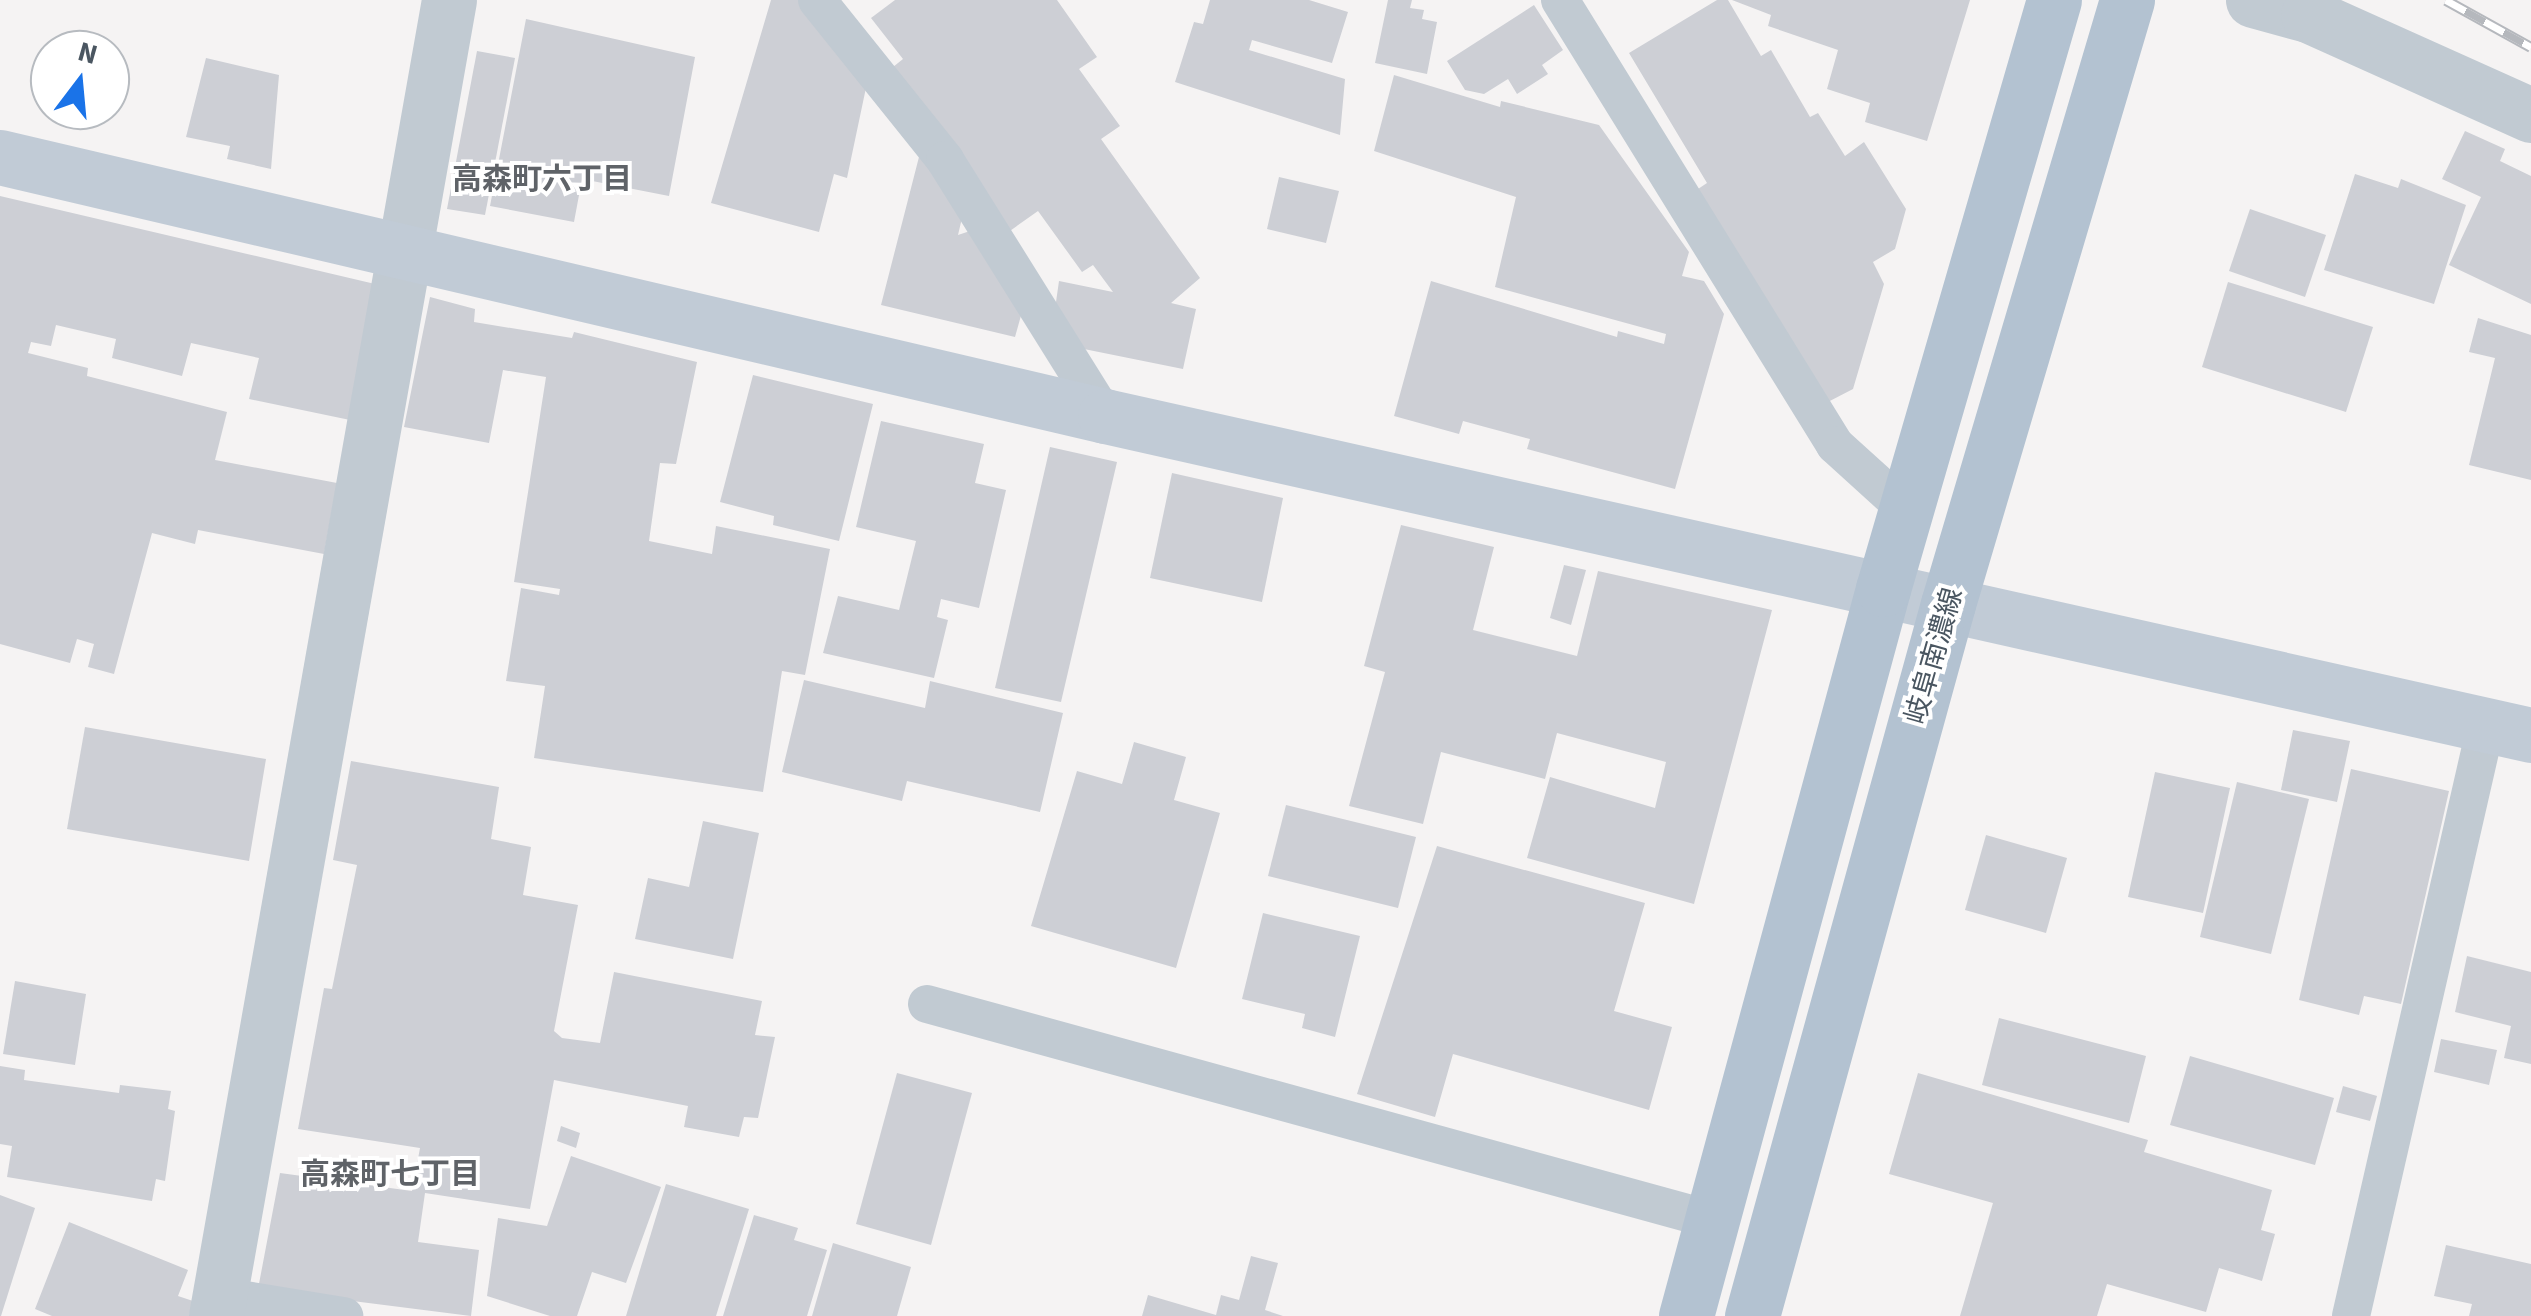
<!DOCTYPE html>
<html>
<head>
<meta charset="utf-8">
<style>
  body { margin:0 }
  #map { position:relative; width:2531px; height:1316px; overflow:hidden; background:#f5f3f3; font-family:"Source Sans 3","Noto Sans JP",sans-serif }
  div>[style] { position:absolute }
  [style*='--x'] { left:calc(var(--x)*1px); top:calc(var(--y)*1px); width:calc(var(--w)*1px); rotate:calc(var(--a)*1deg) }
  .building>* { inset:0; background:#cdcfd5 }
  .lane>* { height:38px; margin:-19px; padding:0 19px; transform-origin:19px; border-radius:19px; background:#c1cad2 }
  .street>* { height:55px; margin:-27.5px; padding:0 27.5px; transform-origin:27.5px; border-radius:27.5px; background:#c1cad2 }
  .secondary>* { height:55px; margin:-27.5px; padding:0 27.5px; transform-origin:27.5px; border-radius:27.5px; background:#c1cbd6 }
  .primary>* { height:55px; margin:-27.5px; padding:0 27.5px; transform-origin:27.5px; border-radius:27.5px; background:#b3c2d1 }
  .rail>* { height:11px; margin-top:-5.5px; transform-origin:0; background:repeating-linear-gradient(90deg,#fff 0 22px,#b5b8bd 0 44px); box-sizing:border-box; border-block:2px solid #b5b8bd }
  span { translate:-50% -50%; white-space:nowrap; text-align:center; line-height:1.15; -webkit-text-stroke:8px #fff; paint-order:stroke }
  .street-label { font-size:28px; color:#4a5661 }
  .neighbourhood-label { font-size:30px; color:#5f6368; font-weight:700 }
  .north { position:absolute; left:30px; top:30px; width:100px; height:100px; box-sizing:border-box; background:#fff; border:2px solid #b7bbc0; border-radius:50%; rotate:16deg; font-size:28px; font-weight:700; line-height:40px; text-align:center; color:#4a5661 }
  .north::after { content:''; display:block; margin:auto; width:35px; height:45px; background:#1a73e8; clip-path:polygon(50% 0,100% 100%,50% 72%,0 100%) }
</style>
</head>
<body>
<div id="map">
  <div class="building">
    <i style="clip-path:polygon(771px 0,801px 0,867px 83px,847px 178px,834px 174px,819px 232px,711px 203px)"></i>
    <i style="clip-path:polygon(895px 0,1057px 0,1097px 57px,1079px 69px,1120px 126px,1101px 139px,1200px 278px,1171px 303px,1196px 309px,1183px 369px,1079px 348px,1055px 309px,1059px 281px,1113px 292px,1093px 265px,1082px 272px,1038px 211px,1007px 233px,893px 67px,903px 59px,871px 18px)"></i>
    <i style="clip-path:polygon(1210px 0,1309px 0,1348px 12px,1332px 63px,1252px 40px,1249px 50px,1345px 79px,1340px 135px,1175px 82px,1194px 22px,1203px 24px)"></i>
    <i style="clip-path:polygon(1388px 0,1412px 0,1410px 8px,1424px 10px,1422px 19px,1437px 22px,1427px 74px,1375px 63px)"></i>
    <i style="clip-path:polygon(1717px 0,1728px 0,1761px 56px,1771px 50px,1810px 117px,1818px 113px,1845px 156px,1864px 142px,1906px 209px,1895px 249px,1873px 262px,1884px 284px,1853px 389px,1824px 404px,1695px 191px,1707px 183px,1629px 53px)"></i>
    <i style="clip-path:polygon(1732px 0,1970px 0,1927px 141px,1865px 122px,1870px 103px,1827px 89px,1838px 50px,1768px 26px,1771px 15px)"></i>
    <i style="clip-path:polygon(1534px 5px,1563px 50px,1542px 65px,1548px 74px,1517px 94px,1508px 79px,1484px 94px,1465px 90px,1447px 61px)"></i>
    <i style="clip-path:polygon(526px 19px,695px 57px,669px 196px,582px 179px,574px 222px,490px 206px)"></i>
    <i style="clip-path:polygon(477px 51px,515px 58px,485px 215px,447px 209px)"></i>
    <i style="clip-path:polygon(206px 58px,279px 75px,271px 169px,227px 159px,230px 146px,186px 137px)"></i>
    <i style="clip-path:polygon(1394px 75px,1500px 107px,1501px 101px,1599px 125px,1689px 252px,1682px 276px,1704px 281px,1724px 314px,1675px 489px,1527px 449px,1530px 439px,1463px 421px,1459px 434px,1394px 416px,1431px 281px,1617px 337px,1618px 331px,1664px 344px,1666px 334px,1495px 287px,1516px 197px,1374px 151px)"></i>
    <i style="clip-path:polygon(2465px 131px,2505px 149px,2500px 161px,2531px 176px,2531px 304px,2449px 265px,2481px 197px,2442px 179px)"></i>
    <i style="clip-path:polygon(920px 153px,962px 218px,958px 235px,970px 231px,1022px 312px,1015px 337px,881px 305px)"></i>
    <i style="clip-path:polygon(2355px 174px,2398px 188px,2401px 179px,2466px 205px,2434px 304px,2324px 270px)"></i>
    <i style="clip-path:polygon(1279px 177px,1339px 191px,1326px 243px,1267px 229px)"></i>
    <i style="clip-path:polygon(0 196px,375px 284px,350px 420px,249px 399px,259px 358px,191px 343px,182px 376px,112px 358px,116px 339px,56px 325px,51px 346px,31px 342px,28px 353px,88px 368px,87px 376px,227px 412px,215px 460px,337px 483px,324px 554px,198px 530px,195px 544px,152px 533px,114px 674px,88px 667px,94px 644px,77px 639px,70px 663px,0 644px)"></i>
    <i style="clip-path:polygon(2250px 209px,2326px 235px,2305px 297px,2229px 271px)"></i>
    <i style="clip-path:polygon(2228px 282px,2373px 327px,2346px 412px,2202px 367px)"></i>
    <i style="clip-path:polygon(430px 297px,475px 309px,474px 322px,572px 338px,574px 332px,697px 362px,676px 464px,660px 463px,649px 541px,712px 554px,716px 526px,830px 549px,805px 675px,782px 671px,763px 792px,534px 758px,545px 686px,506px 681px,521px 588px,559px 595px,560px 589px,514px 582px,546px 377px,503px 370px,489px 443px,404px 427px)"></i>
    <i style="clip-path:polygon(2478px 318px,2531px 335px,2531px 480px,2469px 465px,2495px 358px,2469px 352px)"></i>
    <i style="clip-path:polygon(753px 375px,873px 404px,839px 541px,773px 525px,774px 516px,720px 502px)"></i>
    <i style="clip-path:polygon(881px 421px,984px 444px,975px 483px,1006px 490px,979px 608px,941px 599px,937px 617px,948px 620px,934px 678px,823px 653px,838px 596px,899px 610px,916px 541px,856px 527px)"></i>
    <i style="clip-path:polygon(1050px 447px,1117px 462px,1061px 702px,995px 688px)"></i>
    <i style="clip-path:polygon(1172px 473px,1283px 498px,1262px 602px,1150px 578px)"></i>
    <i style="clip-path:polygon(1401px 525px,1494px 547px,1473px 630px,1577px 656px,1598px 571px,1772px 610px,1694px 904px,1527px 858px,1550px 777px,1655px 808px,1666px 762px,1557px 733px,1545px 779px,1441px 752px,1423px 824px,1349px 806px,1385px 672px,1364px 666px)"></i>
    <i style="clip-path:polygon(1564px 565px,1586px 570px,1571px 625px,1550px 618px)"></i>
    <i style="clip-path:polygon(804px 680px,925px 708px,930px 681px,1063px 713px,1040px 812px,907px 781px,902px 801px,782px 772px)"></i>
    <i style="clip-path:polygon(85px 727px,266px 759px,249px 861px,67px 829px)"></i>
    <i style="clip-path:polygon(2293px 730px,2350px 741px,2337px 802px,2281px 790px)"></i>
    <i style="clip-path:polygon(1134px 742px,1186px 757px,1174px 800px,1220px 813px,1176px 968px,1031px 926px,1077px 771px,1122px 784px)"></i>
    <i style="clip-path:polygon(351px 761px,499px 787px,491px 839px,531px 847px,523px 895px,578px 905px,554px 1031px,562px 1038px,600px 1043px,614px 972px,762px 1001px,755px 1035px,775px 1037px,758px 1118px,744px 1117px,739px 1137px,684px 1127px,688px 1106px,554px 1080px,530px 1209px,425px 1193px,418px 1242px,479px 1250px,471px 1316px,258px 1289px,280px 1173px,412px 1191px,420px 1148px,298px 1129px,324px 988px,332px 989px,357px 865px,333px 860px)"></i>
    <i style="clip-path:polygon(2351px 769px,2449px 791px,2401px 1004px,2364px 996px,2359px 1015px,2299px 1000px)"></i>
    <i style="clip-path:polygon(2155px 772px,2230px 788px,2203px 913px,2128px 897px)"></i>
    <i style="clip-path:polygon(2237px 782px,2309px 799px,2271px 954px,2200px 937px)"></i>
    <i style="clip-path:polygon(1286px 805px,1416px 837px,1398px 908px,1268px 876px)"></i>
    <i style="clip-path:polygon(703px 821px,759px 833px,733px 959px,635px 939px,648px 878px,689px 887px)"></i>
    <i style="clip-path:polygon(1986px 835px,2067px 858px,2046px 933px,1965px 910px)"></i>
    <i style="clip-path:polygon(1437px 846px,1645px 903px,1614px 1011px,1672px 1027px,1649px 1110px,1453px 1054px,1435px 1117px,1357px 1094px)"></i>
    <i style="clip-path:polygon(1263px 913px,1360px 936px,1335px 1037px,1302px 1028px,1305px 1014px,1242px 999px)"></i>
    <i style="clip-path:polygon(2467px 956px,2531px 972px,2531px 1064px,2504px 1058px,2511px 1026px,2455px 1012px)"></i>
    <i style="clip-path:polygon(15px 981px,86px 994px,75px 1065px,3px 1054px)"></i>
    <i style="clip-path:polygon(1999px 1018px,2146px 1056px,2129px 1123px,1982px 1085px)"></i>
    <i style="clip-path:polygon(2441px 1039px,2497px 1050px,2489px 1085px,2434px 1072px)"></i>
    <i style="clip-path:polygon(2190px 1056px,2334px 1098px,2315px 1165px,2170px 1125px)"></i>
    <i style="clip-path:polygon(0 1066px,25px 1070px,24px 1080px,119px 1093px,120px 1085px,171px 1091px,168px 1109px,175px 1111px,165px 1181px,156px 1179px,152px 1201px,7px 1177px,12px 1146px,0 1144px)"></i>
    <i style="clip-path:polygon(897px 1073px,972px 1093px,931px 1245px,856px 1224px)"></i>
    <i style="clip-path:polygon(1918px 1073px,2148px 1140px,2144px 1152px,2272px 1190px,2261px 1230px,2275px 1234px,2262px 1281px,2219px 1268px,2206px 1312px,2107px 1284px,2097px 1316px,1960px 1316px,1993px 1203px,1889px 1174px)"></i>
    <i style="clip-path:polygon(2343px 1086px,2377px 1096px,2370px 1121px,2336px 1112px)"></i>
    <i style="clip-path:polygon(561px 1126px,580px 1133px,576px 1148px,557px 1141px)"></i>
    <i style="clip-path:polygon(571px 1156px,661px 1187px,626px 1283px,592px 1272px,577px 1316px,550px 1316px,487px 1296px,498px 1218px,547px 1226px)"></i>
    <i style="clip-path:polygon(666px 1184px,749px 1209px,716px 1316px,626px 1316px)"></i>
    <i style="clip-path:polygon(0 1195px,35px 1208px,1px 1316px,0 1316px)"></i>
    <i style="clip-path:polygon(754px 1215px,798px 1228px,794px 1240px,827px 1250px,807px 1316px,723px 1316px)"></i>
    <i style="clip-path:polygon(69px 1222px,188px 1270px,178px 1296px,193px 1301px,189px 1316px,52px 1316px,35px 1309px)"></i>
    <i style="clip-path:polygon(833px 1243px,911px 1267px,897px 1316px,812px 1316px)"></i>
    <i style="clip-path:polygon(2446px 1245px,2531px 1264px,2531px 1316px,2469px 1316px,2472px 1304px,2434px 1296px)"></i>
    <i style="clip-path:polygon(1251px 1256px,1278px 1263px,1265px 1310px,1283px 1316px,1142px 1316px,1148px 1295px,1216px 1315px,1221px 1295px,1239px 1300px)"></i>
  </div>
  <div class="lane">
    <i style="--x:817;--y:0;--w:205;--a:51.3"></i>
    <i style="--x:945;--y:160;--w:302;--a:58"></i>
    <i style="--x:1560;--y:0;--w:523;--a:58.28"></i>
    <i style="--x:1835;--y:445;--w:100;--a:42.2"></i>
    <i style="--x:927;--y:1004;--w:815;--a:15.37"></i>
    <i style="--x:220;--y:1296;--w:126;--a:9.2"></i>
    <i style="--x:2351;--y:1316;--w:606;--a:-77.13"></i>
  </div>
  <div class="street">
    <i style="--x:2253;--y:0;--w:57;--a:15.3"></i>
    <i style="--x:2308;--y:15;--w:244;--a:24.2"></i>
    <i style="--x:216;--y:1316;--w:1336;--a:-79.96"></i>
  </div>
  <div class="secondary">
    <i style="--x:0;--y:157;--w:1135;--a:13.19"></i>
    <i style="--x:1105;--y:416;--w:1461;--a:12.61"></i>
  </div>
  <div class="primary">
    <i style="--x:1686;--y:1316;--w:753;--a:-74.84"></i>
    <i style="--x:1883;--y:589;--w:613;--a:-73.81"></i>
    <i style="--x:1752;--y:1316;--w:738;--a:-74.61"></i>
    <i style="--x:1948;--y:604;--w:630;--a:-73.49"></i>
  </div>
  <div class="rail">
    <i style="--x:2446;--y:0;--w:97;--a:28.9"></i>
  </div>
  <div class="street-label">
    <span style="left:1934px;top:656px;rotate:-74deg">岐阜南濃線</span>
  </div>
  <div class="neighbourhood-label">
    <span style="left:542px;top:180px">高森町六丁目</span>
    <span style="left:390px;top:1175px">高森町七丁目</span>
  </div>
  <div class="north">N</div>
</div>
</body>
</html>
